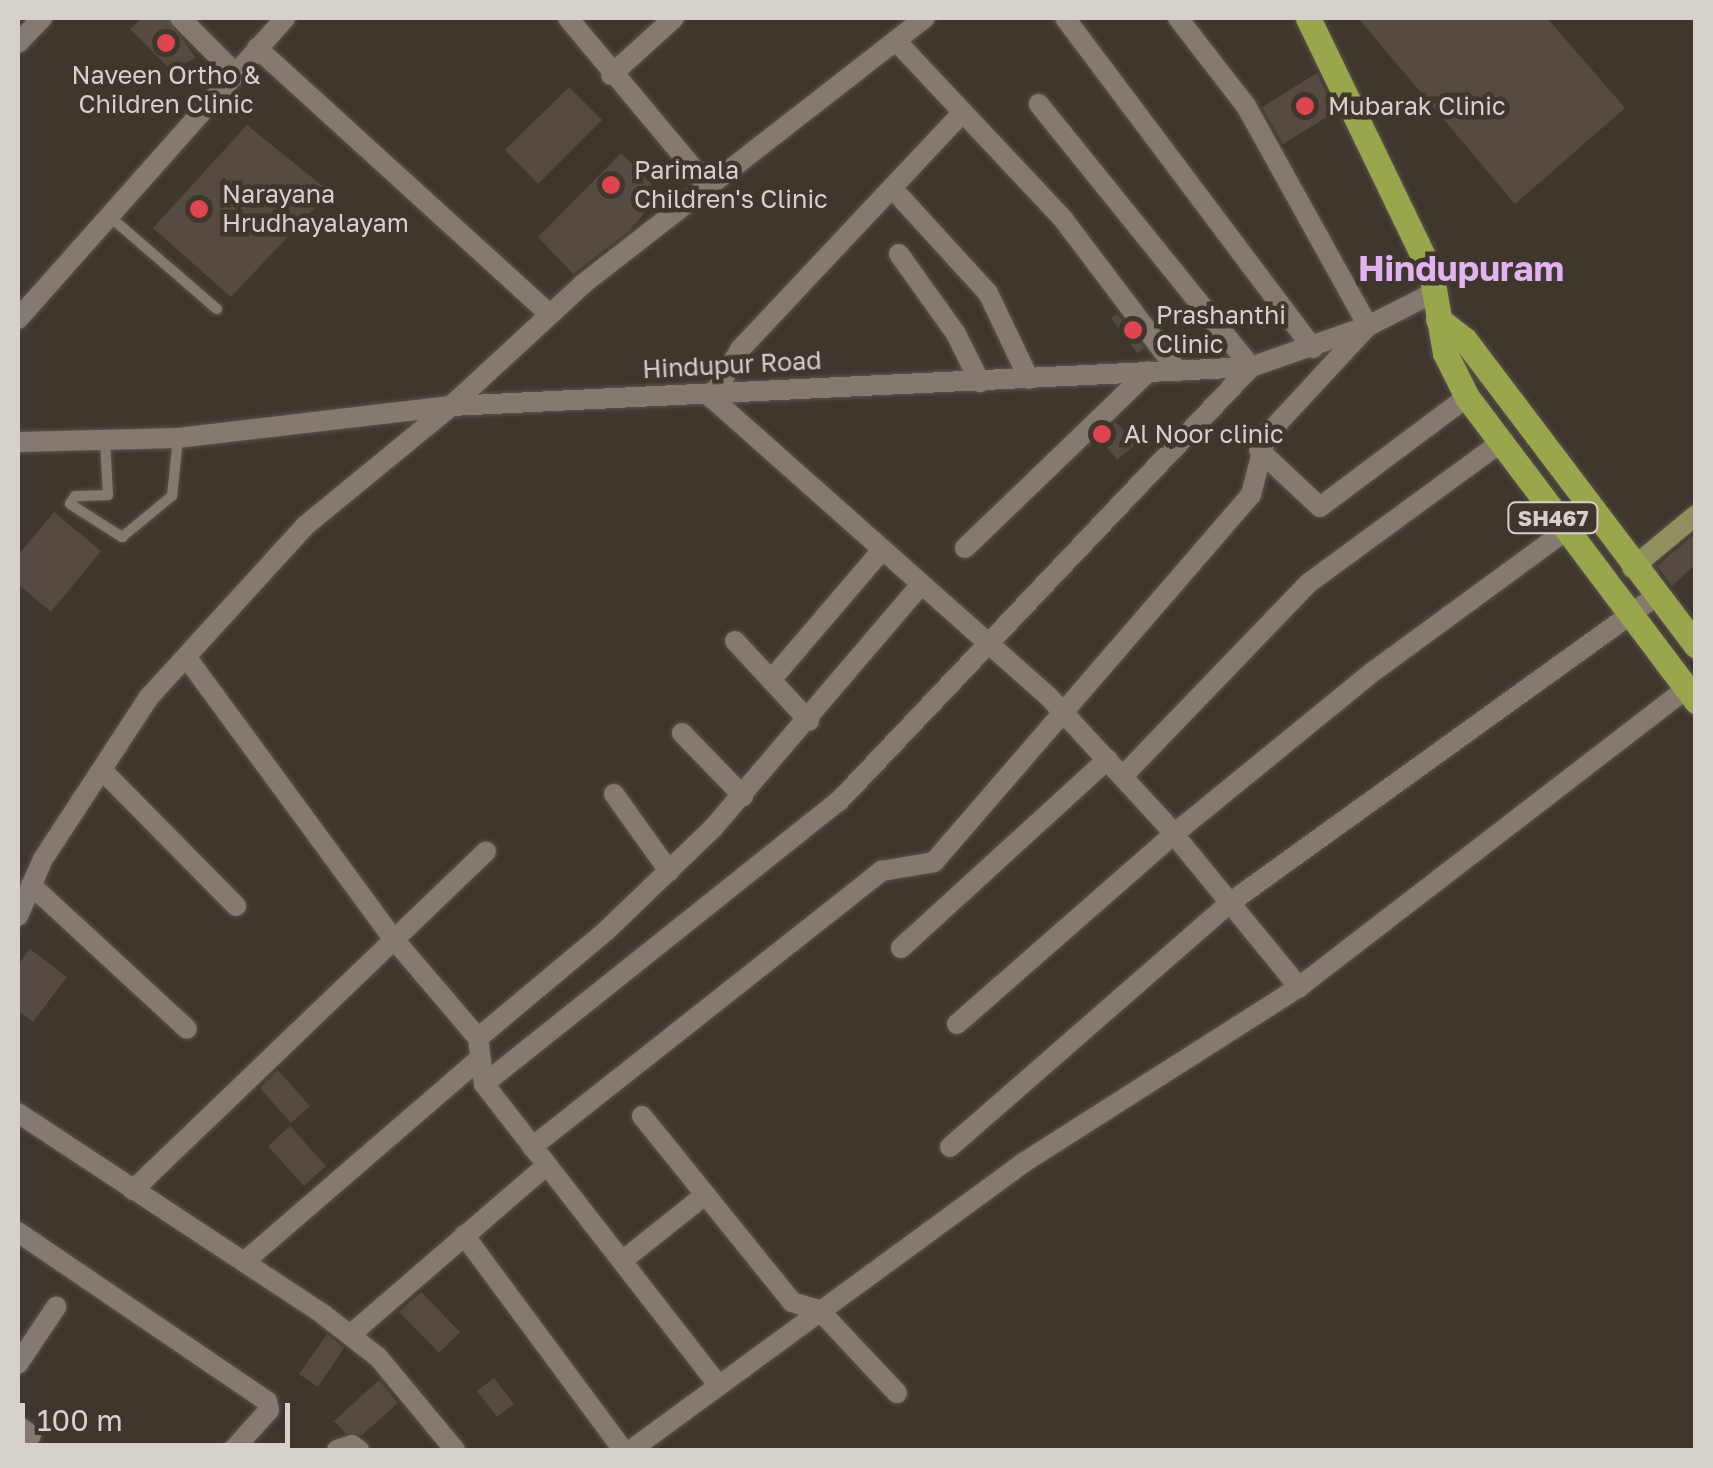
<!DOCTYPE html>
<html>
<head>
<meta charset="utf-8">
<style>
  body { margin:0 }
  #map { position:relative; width:1713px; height:1468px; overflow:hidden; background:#3f362e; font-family:"Golos Text",sans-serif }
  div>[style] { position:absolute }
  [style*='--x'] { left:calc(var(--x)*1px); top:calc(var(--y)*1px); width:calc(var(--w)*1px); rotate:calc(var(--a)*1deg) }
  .building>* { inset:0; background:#554b42 }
  .roads { filter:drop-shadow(0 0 2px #5a544c) drop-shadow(0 0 2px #5a544c) }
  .service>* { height:10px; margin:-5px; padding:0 5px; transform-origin:5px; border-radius:5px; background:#847a71 }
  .minor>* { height:20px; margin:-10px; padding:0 10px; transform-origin:10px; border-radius:10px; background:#847a71 }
  .tertiary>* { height:20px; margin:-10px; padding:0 10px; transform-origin:10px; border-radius:10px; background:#847a71 }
  .secondary>* { height:20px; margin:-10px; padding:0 10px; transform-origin:10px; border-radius:10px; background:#8f905e }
  .primary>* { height:25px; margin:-12.5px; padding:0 12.5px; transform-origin:12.5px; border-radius:12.5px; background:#9aa64b }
  .dots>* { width:28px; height:28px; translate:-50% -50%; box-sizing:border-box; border:5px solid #3f362e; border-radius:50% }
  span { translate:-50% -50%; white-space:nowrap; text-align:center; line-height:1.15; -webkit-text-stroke:9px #3f362e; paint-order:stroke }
  .shield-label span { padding:2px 8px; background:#3f362e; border:2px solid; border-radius:8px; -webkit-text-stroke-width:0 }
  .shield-label { font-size:22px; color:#d6d1cb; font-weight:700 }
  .poi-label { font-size:25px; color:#d6d1cb }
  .left { translate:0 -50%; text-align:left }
  .street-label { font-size:25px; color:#d6d1cb }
  .district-label { font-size:35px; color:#e2b2f1; font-weight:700 }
  .frame { position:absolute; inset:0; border:20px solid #d6d1cb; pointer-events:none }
  .scale { position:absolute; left:20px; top:1403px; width:270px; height:45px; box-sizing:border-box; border:5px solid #d6d1cb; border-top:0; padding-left:12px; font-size:30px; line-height:35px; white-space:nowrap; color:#d6d1cb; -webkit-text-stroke:8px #3f362e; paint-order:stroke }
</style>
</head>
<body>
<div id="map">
  <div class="building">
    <i style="clip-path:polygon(142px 18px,167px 18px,196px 58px,171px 70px,130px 29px)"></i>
    <i style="clip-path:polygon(1358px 18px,1547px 18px,1625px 108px,1515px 204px)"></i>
    <i style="clip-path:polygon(1317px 73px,1335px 112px,1283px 144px,1262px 107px)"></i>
    <i style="clip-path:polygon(569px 87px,602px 120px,538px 184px,505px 150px)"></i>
    <i style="clip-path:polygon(247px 125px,330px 192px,231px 297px,153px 228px)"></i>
    <i style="clip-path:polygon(621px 153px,661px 194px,629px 231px,573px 274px,538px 237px)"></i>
    <i style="clip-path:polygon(1117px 314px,1144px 348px,1137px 353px,1111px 318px)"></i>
    <i style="clip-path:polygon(1116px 422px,1136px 444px,1117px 460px,1099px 438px)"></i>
    <i style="clip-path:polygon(54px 512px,101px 551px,51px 612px,18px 584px,18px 555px)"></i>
    <i style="clip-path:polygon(1696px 533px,1696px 564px,1672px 586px,1657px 566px)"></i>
    <i style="clip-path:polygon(30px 949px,67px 977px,33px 1022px,18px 1010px,18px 965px)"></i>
    <i style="clip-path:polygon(278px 1070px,310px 1106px,291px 1123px,260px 1088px)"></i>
    <i style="clip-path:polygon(290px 1126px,326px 1166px,304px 1186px,268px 1146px)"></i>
    <i style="clip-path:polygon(421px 1292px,460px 1332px,439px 1353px,399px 1312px)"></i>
    <i style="clip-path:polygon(327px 1334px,344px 1348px,318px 1387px,299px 1374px)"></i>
    <i style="clip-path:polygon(494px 1378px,514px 1404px,497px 1417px,477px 1391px)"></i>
    <i style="clip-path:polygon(379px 1380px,398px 1403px,362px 1435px,345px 1433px,334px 1421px)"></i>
  </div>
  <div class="roads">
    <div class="service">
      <i style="--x:108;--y:215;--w:144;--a:40.8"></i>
      <i style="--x:105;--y:441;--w:54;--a:86.8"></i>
      <i style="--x:108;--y:495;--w:33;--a:178"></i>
      <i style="--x:75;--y:496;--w:9;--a:122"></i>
      <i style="--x:70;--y:504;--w:62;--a:32.4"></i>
      <i style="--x:122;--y:537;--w:65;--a:-39.4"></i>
      <i style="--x:172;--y:496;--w:58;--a:-84.1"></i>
    </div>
    <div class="minor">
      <i style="--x:180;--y:18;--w:78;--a:45"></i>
      <i style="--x:568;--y:18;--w:217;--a:50.2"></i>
      <i style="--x:1065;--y:18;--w:413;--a:53.1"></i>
      <i style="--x:896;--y:41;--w:244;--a:46.8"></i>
      <i style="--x:1063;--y:219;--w:191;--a:52.9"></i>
      <i style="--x:18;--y:43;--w:35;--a:-46"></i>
      <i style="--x:257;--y:48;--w:395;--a:42.3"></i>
      <i style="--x:611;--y:75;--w:85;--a:-42.1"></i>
      <i style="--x:963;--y:112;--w:324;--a:133.2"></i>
      <i style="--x:741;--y:348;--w:58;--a:120.1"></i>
      <i style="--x:712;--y:398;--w:449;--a:41.6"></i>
      <i style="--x:1048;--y:696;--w:170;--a:47.4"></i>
      <i style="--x:1163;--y:821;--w:215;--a:50.7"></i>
      <i style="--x:892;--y:188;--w:142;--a:47.6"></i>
      <i style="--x:988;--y:293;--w:95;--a:64.5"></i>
      <i style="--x:899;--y:254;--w:98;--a:54.5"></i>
      <i style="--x:956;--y:334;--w:54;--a:63.4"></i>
      <i style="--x:18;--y:319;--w:402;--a:-48.4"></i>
      <i style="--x:1259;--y:450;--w:83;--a:43.1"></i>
      <i style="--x:1320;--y:507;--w:184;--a:-36.8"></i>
      <i style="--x:965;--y:548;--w:255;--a:-43.9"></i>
      <i style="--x:735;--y:641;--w:109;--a:47.2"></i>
      <i style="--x:187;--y:658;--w:346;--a:53.7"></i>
      <i style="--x:392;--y:937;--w:133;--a:49.6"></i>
      <i style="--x:478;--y:1038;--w:46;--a:82.6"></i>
      <i style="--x:484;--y:1084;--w:379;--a:52.1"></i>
      <i style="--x:771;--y:680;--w:170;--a:-49.5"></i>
      <i style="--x:682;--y:733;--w:88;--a:45.9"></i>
      <i style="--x:102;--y:770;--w:191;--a:45.4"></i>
      <i style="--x:1123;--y:776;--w:269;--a:-46.1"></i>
      <i style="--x:1310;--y:582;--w:235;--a:-36.2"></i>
      <i style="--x:614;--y:794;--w:95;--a:54.5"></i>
      <i style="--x:31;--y:885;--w:212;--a:42.7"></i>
      <i style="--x:18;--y:916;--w:62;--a:-66.3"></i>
      <i style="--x:43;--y:859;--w:194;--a:-56.8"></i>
      <i style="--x:149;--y:697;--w:231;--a:-47.6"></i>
      <i style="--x:305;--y:526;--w:189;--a:-39.4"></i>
      <i style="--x:451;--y:406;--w:180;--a:-42.7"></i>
      <i style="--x:583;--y:284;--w:433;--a:-37.9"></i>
      <i style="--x:901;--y:948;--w:280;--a:-42.4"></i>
      <i style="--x:957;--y:1024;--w:288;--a:-41.2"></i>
      <i style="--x:1174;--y:834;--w:258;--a:-39.2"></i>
      <i style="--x:1374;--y:671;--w:235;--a:-36.2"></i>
      <i style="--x:478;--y:1038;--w:167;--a:-39.9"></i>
      <i style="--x:606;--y:931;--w:150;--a:-43.9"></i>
      <i style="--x:714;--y:827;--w:318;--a:-49.5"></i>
      <i style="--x:484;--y:1084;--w:454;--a:-38.6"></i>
      <i style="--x:839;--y:801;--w:598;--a:-46.49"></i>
      <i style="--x:1251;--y:367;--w:338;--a:-128.9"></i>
      <i style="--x:18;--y:1113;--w:367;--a:33.4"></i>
      <i style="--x:324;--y:1315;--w:68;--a:37.9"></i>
      <i style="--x:378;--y:1357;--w:121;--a:50.4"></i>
      <i style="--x:642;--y:1116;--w:239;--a:51.1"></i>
      <i style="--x:792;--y:1302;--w:28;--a:17"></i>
      <i style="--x:819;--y:1310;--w:114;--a:46.8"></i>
      <i style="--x:532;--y:1147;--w:446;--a:-38.3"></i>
      <i style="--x:882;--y:871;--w:53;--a:-9.8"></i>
      <i style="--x:934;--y:862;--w:485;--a:-49.2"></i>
      <i style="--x:1251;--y:495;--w:61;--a:-75.7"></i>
      <i style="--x:1266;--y:436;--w:150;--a:-47.2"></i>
      <i style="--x:1368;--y:326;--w:252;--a:-119"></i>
      <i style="--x:1246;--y:106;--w:111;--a:-127.7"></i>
      <i style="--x:950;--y:1147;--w:373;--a:-41.1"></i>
      <i style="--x:1231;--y:902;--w:524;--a:-35.75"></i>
      <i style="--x:133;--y:1190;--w:489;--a:-43.8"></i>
      <i style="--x:18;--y:1232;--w:301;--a:34.2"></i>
      <i style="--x:267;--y:1401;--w:9;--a:77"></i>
      <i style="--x:269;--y:1410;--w:54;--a:132"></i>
      <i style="--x:464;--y:1235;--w:267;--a:53.5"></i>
      <i style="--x:622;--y:1261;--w:106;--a:-38.5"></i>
      <i style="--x:244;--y:1262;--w:309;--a:-40.8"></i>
      <i style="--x:350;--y:1335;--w:259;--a:-40.8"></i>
      <i style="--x:18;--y:1364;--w:69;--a:-56.3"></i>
      <i style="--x:18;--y:1426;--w:16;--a:35"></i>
      <i style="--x:337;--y:1450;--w:16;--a:-18"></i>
      <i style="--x:352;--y:1445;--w:9;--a:36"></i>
      <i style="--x:631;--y:1450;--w:486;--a:-36.2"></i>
      <i style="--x:1023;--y:1163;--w:327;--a:-32.5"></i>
      <i style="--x:1299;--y:987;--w:488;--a:-37.6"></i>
    </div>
    <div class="tertiary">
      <i style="--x:18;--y:442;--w:160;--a:-1.4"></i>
      <i style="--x:178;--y:438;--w:275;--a:-6.7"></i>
      <i style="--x:451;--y:406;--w:801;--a:-2.79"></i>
      <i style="--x:1251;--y:367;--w:124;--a:-19.3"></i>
      <i style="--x:1368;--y:326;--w:75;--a:-26.9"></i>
    </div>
    <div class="secondary">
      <i style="--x:1632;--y:568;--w:83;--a:-39.6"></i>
    </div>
    <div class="primary">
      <i style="--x:1308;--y:18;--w:282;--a:64.2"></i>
      <i style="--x:1431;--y:272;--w:82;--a:80.2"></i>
      <i style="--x:1445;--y:353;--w:49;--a:63.4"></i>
      <i style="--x:1467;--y:397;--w:381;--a:53"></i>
      <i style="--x:1438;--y:319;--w:34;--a:38"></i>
      <i style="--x:1465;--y:340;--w:383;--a:52.9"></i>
    </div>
  </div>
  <div class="dots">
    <i style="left:166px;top:43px;background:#e0444e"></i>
    <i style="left:1305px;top:106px;background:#e0444e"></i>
    <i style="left:611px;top:185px;background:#e0444e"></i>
    <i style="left:199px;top:209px;background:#e0444e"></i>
    <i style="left:1133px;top:330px;background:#e0444e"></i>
    <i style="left:1102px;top:434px;background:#e0444e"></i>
  </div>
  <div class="shield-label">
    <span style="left:1553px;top:518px">SH467</span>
  </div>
  <div class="poi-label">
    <span style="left:166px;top:90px">Naveen Ortho &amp;<br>Children Clinic</span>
    <span class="left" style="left:1328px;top:106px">Mubarak Clinic</span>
    <span class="left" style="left:634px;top:185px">Parimala<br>Children's Clinic</span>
    <span class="left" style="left:222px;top:209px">Narayana<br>Hrudhayalayam</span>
    <span class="left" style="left:1156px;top:330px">Prashanthi<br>Clinic</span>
    <span class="left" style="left:1124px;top:434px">Al Noor clinic</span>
  </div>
  <div class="street-label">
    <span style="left:732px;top:365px;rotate:-3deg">Hindupur Road</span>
  </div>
  <div class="district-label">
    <span style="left:1461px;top:268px">Hindupuram</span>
  </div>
  <div class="frame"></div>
  <div class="scale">100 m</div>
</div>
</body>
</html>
